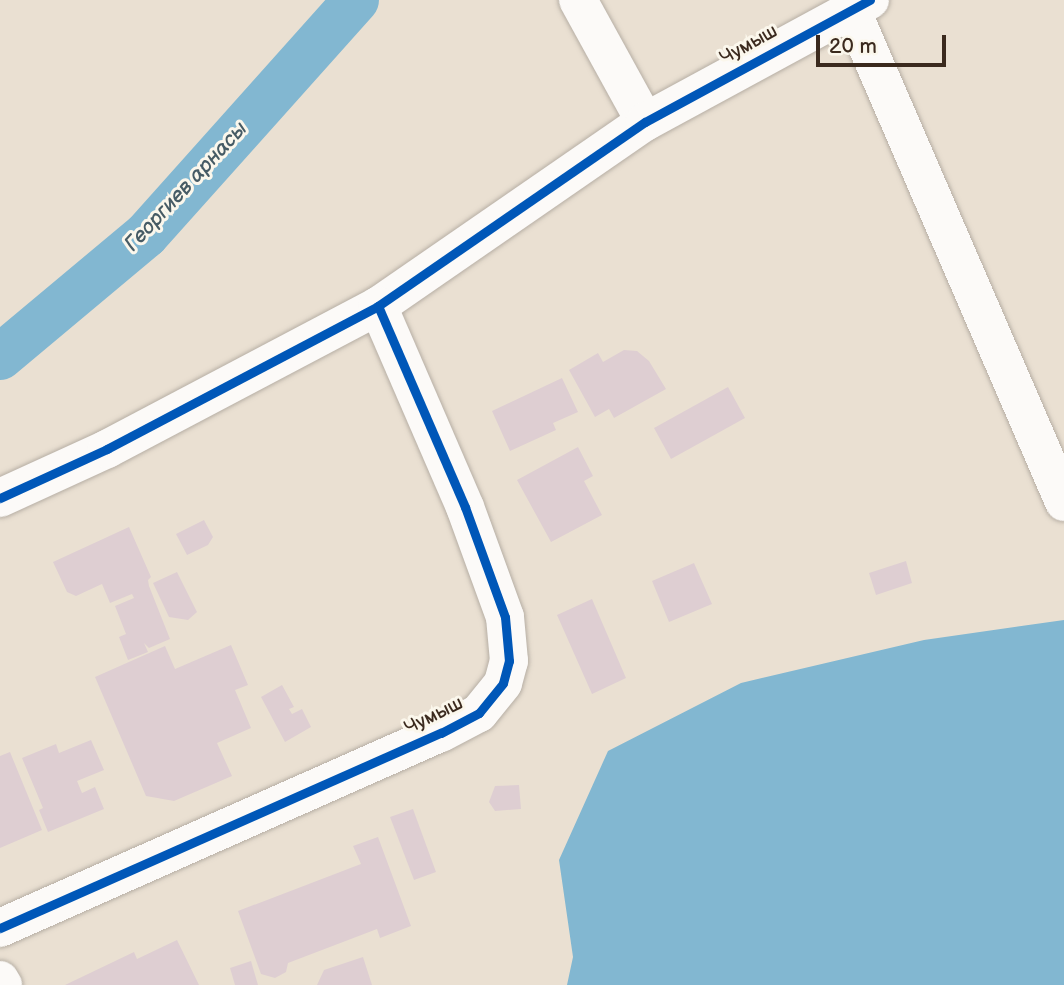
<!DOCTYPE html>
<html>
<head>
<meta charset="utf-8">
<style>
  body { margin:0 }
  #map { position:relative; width:1064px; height:985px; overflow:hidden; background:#eae0d2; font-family:"Balsamiq Sans",sans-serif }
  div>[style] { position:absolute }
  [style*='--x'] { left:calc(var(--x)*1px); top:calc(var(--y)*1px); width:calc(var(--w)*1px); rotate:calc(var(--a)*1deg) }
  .water>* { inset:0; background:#82b7d1 }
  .canal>* { height:46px; margin:-23px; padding:0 23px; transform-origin:23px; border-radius:23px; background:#82b7d1 }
  .building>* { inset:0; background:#deced2 }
  .roads { filter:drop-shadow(0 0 2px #b6aea4) drop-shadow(0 0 2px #b6aea4) }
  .street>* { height:38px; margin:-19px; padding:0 19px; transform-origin:19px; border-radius:19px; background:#fcfaf8 }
  .cycleway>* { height:9px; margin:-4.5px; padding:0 4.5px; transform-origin:4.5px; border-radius:4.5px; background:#0057b8 }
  span { translate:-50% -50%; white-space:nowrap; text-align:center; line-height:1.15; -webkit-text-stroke:6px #fbf7ec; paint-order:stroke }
  .street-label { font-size:19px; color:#3b2a1e }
  .water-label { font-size:21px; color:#465b65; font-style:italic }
  .scale { position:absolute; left:816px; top:35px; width:130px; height:32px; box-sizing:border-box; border:4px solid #3b2a1e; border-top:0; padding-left:9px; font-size:21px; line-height:24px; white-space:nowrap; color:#3b2a1e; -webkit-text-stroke:5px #fbf7ec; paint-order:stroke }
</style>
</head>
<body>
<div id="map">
  <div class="water">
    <i style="clip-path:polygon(1064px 620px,1064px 985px,567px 985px,573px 957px,559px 860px,608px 751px,741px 683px,924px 640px)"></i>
  </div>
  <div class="canal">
    <i style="--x:0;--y:357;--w:190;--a:-39.9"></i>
    <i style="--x:146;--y:235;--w:315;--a:-48.2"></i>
  </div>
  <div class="building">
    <i style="clip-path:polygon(624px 350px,637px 351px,649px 361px,666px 389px,614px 418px,609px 409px,595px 417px,569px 370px,598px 353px,603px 362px)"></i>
    <i style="clip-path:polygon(562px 378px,578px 412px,553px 423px,556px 430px,510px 451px,492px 411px)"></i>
    <i style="clip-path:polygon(728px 387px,745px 418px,671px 459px,654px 428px)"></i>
    <i style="clip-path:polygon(578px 447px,593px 476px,584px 481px,602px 515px,551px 542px,517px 480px)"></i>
    <i style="clip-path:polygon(204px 520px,213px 537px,208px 545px,187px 555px,176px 534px)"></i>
    <i style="clip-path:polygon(129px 527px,151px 577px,148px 580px,149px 586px,170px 639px,149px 648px,144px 643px,148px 652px,128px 660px,119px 637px,126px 634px,115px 606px,134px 598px,132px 594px,110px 603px,102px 584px,76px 596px,67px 592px,53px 562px)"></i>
    <i style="clip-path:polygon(906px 561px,912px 583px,876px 595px,869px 573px)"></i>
    <i style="clip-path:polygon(694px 563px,712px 604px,669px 622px,652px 581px)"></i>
    <i style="clip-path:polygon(177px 572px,197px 612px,188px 620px,169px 617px,153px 583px)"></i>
    <i style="clip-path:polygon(592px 599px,626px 678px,592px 694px,557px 615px)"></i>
    <i style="clip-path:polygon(231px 645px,248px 685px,235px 690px,251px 728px,217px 743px,232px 776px,174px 801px,146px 796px,95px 677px,165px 646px,175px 669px)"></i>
    <i style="clip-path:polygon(282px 685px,294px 707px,289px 709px,292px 714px,302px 709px,311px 727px,285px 742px,261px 697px)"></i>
    <i style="clip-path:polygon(91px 740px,104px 770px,77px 781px,82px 793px,95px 787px,104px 809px,48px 832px,39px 810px,43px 808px,22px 758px,56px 744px,59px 753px)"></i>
    <i style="clip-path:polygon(10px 752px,42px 830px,0 848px,0 756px)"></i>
    <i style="clip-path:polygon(519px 785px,521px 809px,495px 811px,489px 802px,495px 786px)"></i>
    <i style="clip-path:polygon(413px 809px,436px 872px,414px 880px,390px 817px)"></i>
    <i style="clip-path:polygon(378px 837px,411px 926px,380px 938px,377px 929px,288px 963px,286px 972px,275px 978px,261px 974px,238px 911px,361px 864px,353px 846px)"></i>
    <i style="clip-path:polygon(177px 940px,199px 985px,65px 985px,134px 952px,137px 959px)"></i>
    <i style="clip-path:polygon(363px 957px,372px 985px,317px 985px,324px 970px)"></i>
    <i style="clip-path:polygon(251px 961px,258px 985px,235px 985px,230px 968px)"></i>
  </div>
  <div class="roads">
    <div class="street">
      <i style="--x:578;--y:0;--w:139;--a:61.2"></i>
      <i style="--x:851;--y:9;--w:537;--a:66.63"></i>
      <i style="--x:0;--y:498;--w:118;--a:-24.6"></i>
      <i style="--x:107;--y:449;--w:306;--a:-27.8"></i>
      <i style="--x:378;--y:306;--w:324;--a:-34.6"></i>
      <i style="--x:645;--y:122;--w:256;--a:-28.5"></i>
      <i style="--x:0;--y:928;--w:482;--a:-23.9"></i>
      <i style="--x:441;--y:733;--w:43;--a:-27.8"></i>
      <i style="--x:479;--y:713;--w:38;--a:-51"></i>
      <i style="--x:503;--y:683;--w:23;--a:-75"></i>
      <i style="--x:509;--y:661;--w:44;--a:-95.2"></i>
      <i style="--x:505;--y:617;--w:117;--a:-110"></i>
      <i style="--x:465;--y:507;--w:219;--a:-113.4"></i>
      <i style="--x:0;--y:980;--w:6;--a:59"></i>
    </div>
  </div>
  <div class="cycleway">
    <i style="--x:0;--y:498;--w:118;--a:-24.6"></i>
    <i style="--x:107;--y:449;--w:306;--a:-27.8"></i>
    <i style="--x:378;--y:306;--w:324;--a:-34.6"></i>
    <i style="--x:645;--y:122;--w:256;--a:-28.5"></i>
    <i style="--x:0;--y:928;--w:482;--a:-23.9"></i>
    <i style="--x:441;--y:733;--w:43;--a:-27.8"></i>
    <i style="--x:479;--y:713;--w:38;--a:-51"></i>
    <i style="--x:503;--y:683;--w:23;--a:-75"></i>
    <i style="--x:509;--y:661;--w:44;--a:-95.2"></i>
    <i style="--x:505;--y:617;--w:117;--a:-110"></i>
    <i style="--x:465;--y:507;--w:219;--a:-113.4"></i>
  </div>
  <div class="street-label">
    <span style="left:749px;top:45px;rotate:-29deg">Чумыш</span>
    <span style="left:434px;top:716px;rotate:-26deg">Чумыш</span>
  </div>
  <div class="water-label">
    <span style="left:186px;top:187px;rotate:-47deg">Георгиев арнасы</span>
  </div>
  <div class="scale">20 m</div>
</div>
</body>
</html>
